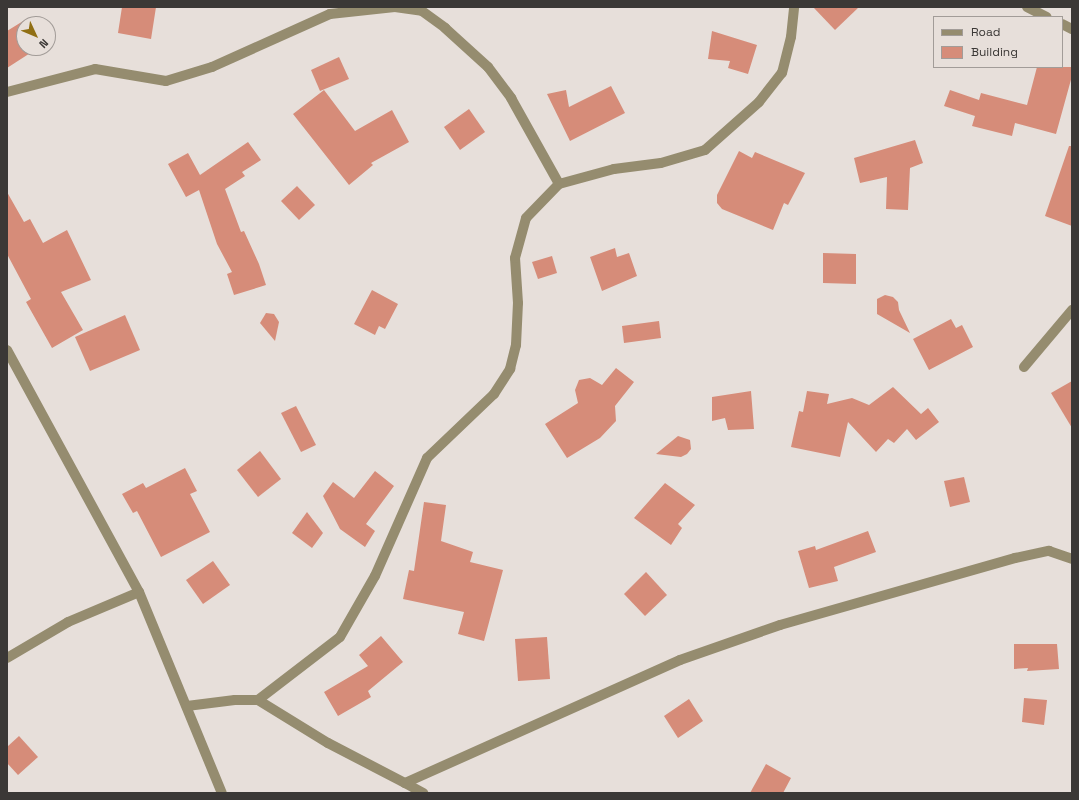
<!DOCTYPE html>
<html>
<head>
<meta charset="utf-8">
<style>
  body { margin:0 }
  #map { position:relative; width:1079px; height:800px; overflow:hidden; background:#e7dfda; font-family:"Space Grotesk",sans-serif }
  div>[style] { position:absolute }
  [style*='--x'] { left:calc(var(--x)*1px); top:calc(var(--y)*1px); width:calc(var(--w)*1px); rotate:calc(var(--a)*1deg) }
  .building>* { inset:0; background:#d68c79 }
  .minor>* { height:10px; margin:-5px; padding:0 5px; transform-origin:5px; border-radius:5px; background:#958c6f }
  span { translate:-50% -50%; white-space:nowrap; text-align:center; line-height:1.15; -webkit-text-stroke:3.5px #e7dfda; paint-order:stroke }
  .frame { position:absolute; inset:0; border:8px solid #3b3836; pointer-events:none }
  .legend { position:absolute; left:933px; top:16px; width:130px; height:52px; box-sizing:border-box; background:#e7dfda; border:1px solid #a29c98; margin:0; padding:5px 7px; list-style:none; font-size:12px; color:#3b3836 }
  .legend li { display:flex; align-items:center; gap:8px; height:20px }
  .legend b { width:20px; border:1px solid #a29c98 }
  .north { position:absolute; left:16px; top:16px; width:40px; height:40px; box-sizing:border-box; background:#e7dfda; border:1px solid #a29c98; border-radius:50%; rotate:134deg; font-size:11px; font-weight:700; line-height:16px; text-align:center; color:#3b3836 }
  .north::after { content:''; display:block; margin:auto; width:14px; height:18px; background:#906f14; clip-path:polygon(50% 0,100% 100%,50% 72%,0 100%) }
</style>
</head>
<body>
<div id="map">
  <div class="building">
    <i style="clip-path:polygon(122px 7px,156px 7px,151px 39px,118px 33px)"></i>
    <i style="clip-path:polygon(813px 7px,859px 7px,835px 30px)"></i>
    <i style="clip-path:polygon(28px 18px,31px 24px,24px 24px,24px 48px,38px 48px,7px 68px,7px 31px)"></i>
    <i style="clip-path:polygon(712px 31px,757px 45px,748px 74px,728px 68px,730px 61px,708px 59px)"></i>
    <i style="clip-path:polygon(339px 57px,349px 79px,320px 91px,311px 70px)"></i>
    <i style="clip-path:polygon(1037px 67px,1072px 67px,1072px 76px,1056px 134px,1015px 123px,1012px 136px,972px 126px,975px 116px,944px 106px,950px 90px,979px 100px,981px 93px,1027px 105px)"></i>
    <i style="clip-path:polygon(611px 86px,625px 113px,570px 141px,547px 94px,566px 90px,569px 107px)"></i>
    <i style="clip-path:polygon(324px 90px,355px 131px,392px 110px,409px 142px,371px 163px,373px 165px,349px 185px,293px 114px)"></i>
    <i style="clip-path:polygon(469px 109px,485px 132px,460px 150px,444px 127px)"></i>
    <i style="clip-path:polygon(915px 140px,923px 163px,910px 168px,908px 210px,886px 209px,887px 177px,860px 183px,854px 158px)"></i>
    <i style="clip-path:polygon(248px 142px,261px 160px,242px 172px,245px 176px,225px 189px,241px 232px,244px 231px,259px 264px,266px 285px,234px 295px,227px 274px,232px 272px,217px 244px,199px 190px,186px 197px,168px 164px,188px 153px,200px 175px)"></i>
    <i style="clip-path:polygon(1069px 146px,1072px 146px,1072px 226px,1045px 216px)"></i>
    <i style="clip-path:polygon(739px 151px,752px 158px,755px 152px,805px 173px,788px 205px,784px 203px,773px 230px,722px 209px,717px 203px,717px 195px)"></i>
    <i style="clip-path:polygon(297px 186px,315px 205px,299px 220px,281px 201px)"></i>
    <i style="clip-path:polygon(7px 192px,24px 222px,30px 219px,43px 243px,67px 230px,91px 280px,61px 292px,83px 330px,52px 348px,26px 302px,31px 299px,7px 254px)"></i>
    <i style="clip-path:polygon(615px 248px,617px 257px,629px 253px,637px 276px,602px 291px,590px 257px)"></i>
    <i style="clip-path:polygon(823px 253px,856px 254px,856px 284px,823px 283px)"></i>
    <i style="clip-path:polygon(552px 256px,557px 273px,538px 279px,532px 262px)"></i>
    <i style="clip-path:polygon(372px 290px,398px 304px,385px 329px,379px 326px,375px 335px,354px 324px)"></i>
    <i style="clip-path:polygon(885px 295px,893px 297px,898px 302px,899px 310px,910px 333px,877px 314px,877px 299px)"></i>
    <i style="clip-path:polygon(266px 313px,274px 314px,279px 322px,275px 341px,260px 323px)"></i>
    <i style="clip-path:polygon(125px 315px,140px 350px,90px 371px,75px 337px)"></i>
    <i style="clip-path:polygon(951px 319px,956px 328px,962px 325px,973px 347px,929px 370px,913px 339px)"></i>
    <i style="clip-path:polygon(659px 321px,661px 338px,624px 343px,622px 326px)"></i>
    <i style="clip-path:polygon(616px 368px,634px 382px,615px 406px,616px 421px,600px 438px,567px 458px,545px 424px,578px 403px,575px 390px,579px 380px,590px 378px,602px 385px)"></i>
    <i style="clip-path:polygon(1072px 381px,1072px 428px,1051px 393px)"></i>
    <i style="clip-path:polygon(893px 387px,921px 414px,928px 408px,939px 422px,916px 440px,907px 429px,894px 443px,888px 439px,876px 452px,848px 422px,840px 457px,791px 447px,799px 411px,803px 412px,807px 391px,829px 394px,827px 404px,852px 398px,869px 405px)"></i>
    <i style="clip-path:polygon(751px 391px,754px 429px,728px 430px,725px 418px,712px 421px,712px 397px)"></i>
    <i style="clip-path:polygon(296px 406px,316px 445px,301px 452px,281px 413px)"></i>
    <i style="clip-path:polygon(678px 436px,690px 440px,691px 449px,687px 454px,681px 457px,656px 454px)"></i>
    <i style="clip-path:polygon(260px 451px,281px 479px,258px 497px,237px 470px)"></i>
    <i style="clip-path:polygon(185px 468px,197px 491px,190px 494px,210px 532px,161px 557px,137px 511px,133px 513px,122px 494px,143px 483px,146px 488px)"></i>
    <i style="clip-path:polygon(375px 471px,394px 486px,366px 524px,375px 531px,365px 547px,340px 529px,323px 496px,333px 482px,354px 498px)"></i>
    <i style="clip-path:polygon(964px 477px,970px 502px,950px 507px,944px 481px)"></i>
    <i style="clip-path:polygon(665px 483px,695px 505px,678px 524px,682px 528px,671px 545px,634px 518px)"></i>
    <i style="clip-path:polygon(424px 502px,446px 505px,441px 541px,473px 552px,470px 562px,503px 570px,484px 641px,458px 634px,464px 612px,403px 599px,409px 570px,414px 571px)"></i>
    <i style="clip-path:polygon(307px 512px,323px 533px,312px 548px,292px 533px)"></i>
    <i style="clip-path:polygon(868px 531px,876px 552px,834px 567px,838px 581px,809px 588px,798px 551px,815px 546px,816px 550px)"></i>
    <i style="clip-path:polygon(213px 561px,230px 585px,203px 604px,186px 580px)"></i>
    <i style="clip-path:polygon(646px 572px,667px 595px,645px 616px,624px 594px)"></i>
    <i style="clip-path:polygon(381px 636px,403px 662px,368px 691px,371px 697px,338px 716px,324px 692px,368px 666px,359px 655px)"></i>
    <i style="clip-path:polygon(547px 637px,550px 679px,518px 681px,515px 639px)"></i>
    <i style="clip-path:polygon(1014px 644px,1057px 644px,1059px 669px,1027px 671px,1028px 668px,1014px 669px)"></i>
    <i style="clip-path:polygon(1024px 698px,1047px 700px,1044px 725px,1022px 722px)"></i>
    <i style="clip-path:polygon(689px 699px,703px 721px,678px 738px,664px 716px)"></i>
    <i style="clip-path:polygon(19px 736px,38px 757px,18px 775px,7px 763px,7px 747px)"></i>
    <i style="clip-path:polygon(766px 764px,791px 778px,783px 793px,750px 793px)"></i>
  </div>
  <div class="minor">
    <i style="--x:1027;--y:7;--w:22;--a:27"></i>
    <i style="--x:1062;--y:24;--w:11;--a:27"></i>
    <i style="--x:7;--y:92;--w:91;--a:-14.6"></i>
    <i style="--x:95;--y:69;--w:72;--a:9.6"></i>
    <i style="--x:166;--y:81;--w:48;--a:-16.9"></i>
    <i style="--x:212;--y:67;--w:129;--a:-24.2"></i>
    <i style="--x:330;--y:14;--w:65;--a:-6.1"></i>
    <i style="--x:395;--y:7;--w:27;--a:8"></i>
    <i style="--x:422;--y:11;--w:29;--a:36"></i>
    <i style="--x:445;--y:28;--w:58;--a:42.2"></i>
    <i style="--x:488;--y:67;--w:39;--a:53"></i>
    <i style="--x:511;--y:98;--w:98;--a:60.8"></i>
    <i style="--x:7;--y:350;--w:276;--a:61.4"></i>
    <i style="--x:139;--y:592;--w:217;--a:67.6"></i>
    <i style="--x:1024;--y:367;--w:75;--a:-49.9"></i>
    <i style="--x:7;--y:658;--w:71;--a:-30.5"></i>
    <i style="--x:68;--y:622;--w:77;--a:-22.9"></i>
    <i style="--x:258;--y:700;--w:103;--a:-37.5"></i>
    <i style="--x:340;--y:637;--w:70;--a:-60.2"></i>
    <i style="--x:375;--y:576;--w:129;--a:-66.2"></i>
    <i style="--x:427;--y:458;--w:93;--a:-43.7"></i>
    <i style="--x:494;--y:394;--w:30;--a:-57"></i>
    <i style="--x:510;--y:369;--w:25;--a:-76"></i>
    <i style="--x:516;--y:345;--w:42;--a:-87.3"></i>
    <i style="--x:518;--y:303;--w:45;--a:-93.8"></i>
    <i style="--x:515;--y:258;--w:41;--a:-74.6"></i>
    <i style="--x:526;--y:218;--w:47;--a:-45.9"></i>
    <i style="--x:559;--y:184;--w:57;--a:-15.3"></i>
    <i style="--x:614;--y:169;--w:47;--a:-7.3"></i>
    <i style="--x:661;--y:163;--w:46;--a:-16.5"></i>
    <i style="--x:705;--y:150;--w:72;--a:-41.6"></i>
    <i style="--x:759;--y:102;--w:37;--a:-52"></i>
    <i style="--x:782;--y:73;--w:37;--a:-76"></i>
    <i style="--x:791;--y:37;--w:30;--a:-84"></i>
    <i style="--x:187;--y:706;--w:48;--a:-7.1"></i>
    <i style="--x:235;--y:700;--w:23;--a:0"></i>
    <i style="--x:258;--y:700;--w:82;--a:31.6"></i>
    <i style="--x:328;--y:743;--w:87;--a:27.5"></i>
    <i style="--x:405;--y:783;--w:301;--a:-24.1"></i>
    <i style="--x:680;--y:660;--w:106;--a:-19.3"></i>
    <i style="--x:780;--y:625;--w:244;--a:-15.9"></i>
    <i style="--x:1015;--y:558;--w:35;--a:-12"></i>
    <i style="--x:1049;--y:551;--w:24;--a:19"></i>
    <i style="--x:405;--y:783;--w:21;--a:29"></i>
  </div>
  <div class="frame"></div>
  <ul class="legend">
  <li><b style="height:5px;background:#958c6f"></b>Road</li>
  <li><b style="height:11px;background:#d68c79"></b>Building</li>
  </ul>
  <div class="north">N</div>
</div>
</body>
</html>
